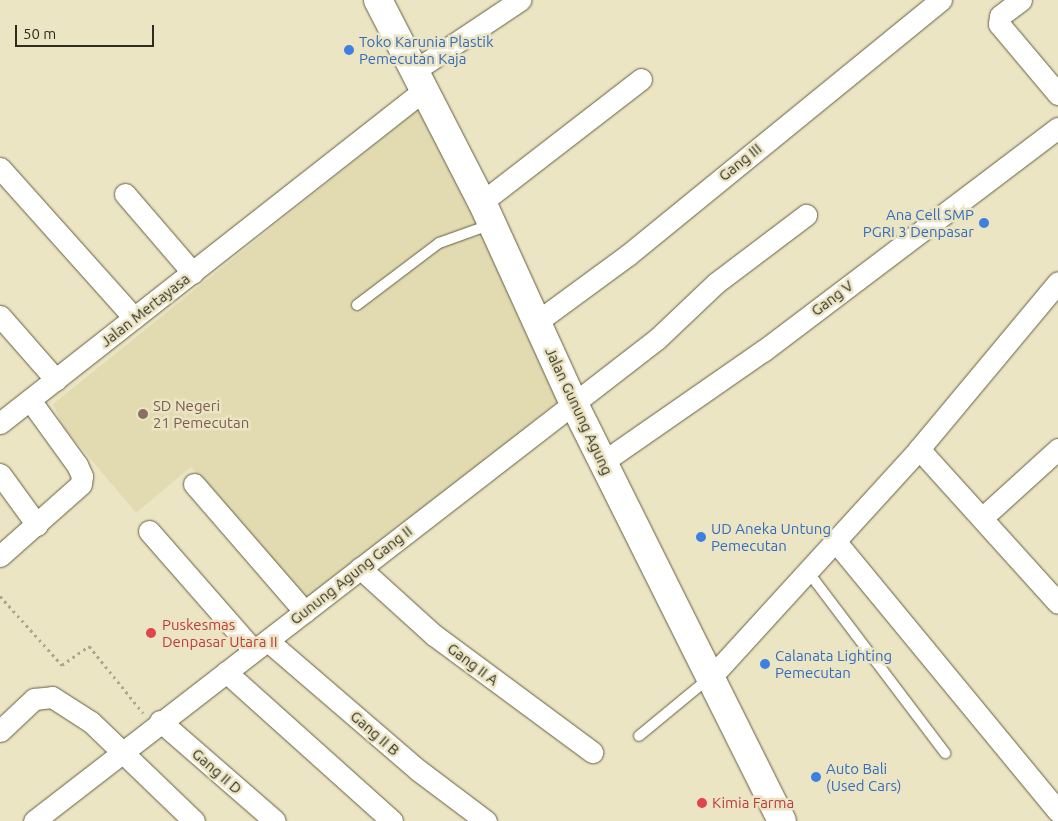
<!DOCTYPE html>
<style>
body{margin:0}
#map{position:relative;width:1058px;height:821px;overflow:hidden;background:#ebe5c4;font-family:Ubuntu,sans-serif}
div>[style]{position:absolute}
[style*='--x']{left:calc(var(--x)*1px);top:calc(var(--y)*1px);width:calc(var(--w)*1px);rotate:calc(var(--a)*1deg)}
.built>*{inset:0;background:#e2dbb2}
.path>*{height:3px;margin-top:-1.5px;transform-origin:0;background:repeating-linear-gradient(90deg,#aba68c 0 2.5px,transparent 0 6.5px)}
.roads{filter:drop-shadow(0 0 1px #635e40) drop-shadow(0 0 1px #635e40)}
.service>*{height:10px;margin:-5px;padding:0 5px;transform-origin:5px;border-radius:5px;background:#fff}
.minor>*{height:21px;margin:-10.5px;padding:0 10.5px;transform-origin:10.5px;border-radius:10.5px;background:#fff}
.secondary>*{height:28px;margin:-14px;padding:0 14px;transform-origin:14px;border-radius:14px;background:#fff}
.dots>*{width:14px;height:14px;translate:-50% -50%;box-sizing:border-box;border:2px solid #ebe5c4;border-radius:50%}
span{translate:-50% -50%;white-space:nowrap;text-align:center;line-height:1.15;-webkit-text-stroke:5px #ebe5c4;paint-order:stroke}
.shop-label{font-size:15px;color:#366cbe}
.left{translate:0 -50%;text-align:left}
.right{translate:-100% -50%;text-align:right}
.street-label{font-size:15px;color:#2e2c1f}
.education-label{font-size:15px;color:#785e54}
.health-label{font-size:15px;color:#be3a42}
.scale{position:absolute;left:15px;top:25px;width:139px;height:22px;box-sizing:border-box;border:2px solid #2e2c1f;border-top:0;padding-left:6px;font-size:15px;line-height:18px;white-space:nowrap;color:#2e2c1f;-webkit-text-stroke:4px #ebe5c4;paint-order:stroke}
</style>
<div id="map">
<div class="built">
<i style="clip-path:polygon(421px 107px,563px 397px,309px 607px,191px 467px,136px 513px,62px 425px,53px 404px)"></i>
</div>
<div class="path">
<i style="--x:0;--y:596;--w:93;--a:48.1"></i>
<i style="--x:62;--y:665;--w:33;--a:-35"></i>
<i style="--x:89;--y:646;--w:86;--a:51.1"></i>
</div>
<div class="roads">
<div class="service">
<i style="--x:357;--y:305;--w:103;--a:-37.1"></i>
<i style="--x:439;--y:243;--w:56;--a:-19.7"></i>
<i style="--x:809;--y:573;--w:226;--a:52.9"></i>
<i style="--x:639;--y:736;--w:91;--a:-39.6"></i>
</div>
<div class="minor">
<i style="--x:1021;--y:0;--w:26;--a:143"></i>
<i style="--x:1000;--y:16;--w:8;--a:97"></i>
<i style="--x:999;--y:24;--w:92;--a:49.9"></i>
<i style="--x:414;--y:71;--w:128;--a:-33.8"></i>
<i style="--x:0;--y:168;--w:201;--a:48.2"></i>
<i style="--x:125;--y:194;--w:104;--a:49.3"></i>
<i style="--x:482;--y:202;--w:201;--a:-37.7"></i>
<i style="--x:0;--y:316;--w:85;--a:48.8"></i>
<i style="--x:538;--y:321;--w:112;--a:-36.3"></i>
<i style="--x:628;--y:255;--w:404;--a:-39.2"></i>
<i style="--x:0;--y:423;--w:538;--a:-38.13"></i>
<i style="--x:919;--y:449;--w:207;--a:47.9"></i>
<i style="--x:603;--y:462;--w:195;--a:-34.8"></i>
<i style="--x:763;--y:351;--w:370;--a:-37.1"></i>
<i style="--x:0;--y:474;--w:63;--a:54"></i>
<i style="--x:194;--y:484;--w:169;--a:49.1"></i>
<i style="--x:982;--y:518;--w:103;--a:-42.2"></i>
<i style="--x:149;--y:531;--w:159;--a:48.8"></i>
<i style="--x:836;--y:542;--w:349;--a:50.5"></i>
<i style="--x:0;--y:556;--w:108;--a:-41.6"></i>
<i style="--x:81;--y:484;--w:8;--a:-83"></i>
<i style="--x:82;--y:476;--w:12;--a:-114"></i>
<i style="--x:77;--y:465;--w:80;--a:-125.9"></i>
<i style="--x:360;--y:568;--w:100;--a:42.2"></i>
<i style="--x:434;--y:635;--w:197;--a:36.5"></i>
<i style="--x:268;--y:641;--w:198;--a:40.7"></i>
<i style="--x:418;--y:770;--w:85;--a:36.9"></i>
<i style="--x:226;--y:672;--w:223;--a:41.9"></i>
<i style="--x:712;--y:676;--w:307;--a:-47.6"></i>
<i style="--x:919;--y:449;--w:217;--a:-50.2"></i>
<i style="--x:160;--y:721;--w:152;--a:41"></i>
<i style="--x:0;--y:731;--w:47;--a:-43.3"></i>
<i style="--x:34;--y:699;--w:18;--a:-6"></i>
<i style="--x:52;--y:697;--w:46;--a:32.7"></i>
<i style="--x:91;--y:722;--w:143;--a:43.9"></i>
<i style="--x:34;--y:821;--w:788;--a:-37.73"></i>
<i style="--x:657;--y:339;--w:81;--a:-43.5"></i>
<i style="--x:716;--y:283;--w:113;--a:-37.1"></i>
</div>
<div class="secondary">
<i style="--x:378;--y:0;--w:227;--a:62.8"></i>
<i style="--x:482;--y:202;--w:220;--a:65.5"></i>
<i style="--x:573;--y:402;--w:468;--a:63.5"></i>
</div>
</div>
<div class="dots">
<i style="left:349px;top:50px;background:#3f7fe0"></i>
<i style="left:984px;top:223px;background:#3f7fe0"></i>
<i style="left:143px;top:414px;background:#8d6e63"></i>
<i style="left:701px;top:537px;background:#3f7fe0"></i>
<i style="left:151px;top:633px;background:#e0444e"></i>
<i style="left:765px;top:664px;background:#3f7fe0"></i>
<i style="left:816px;top:777px;background:#3f7fe0"></i>
<i style="left:702px;top:803px;background:#e0444e"></i>
</div>
<div class="shop-label">
<span class="left" style="left:359px;top:50px">Toko Karunia Plastik<br>Pemecutan Kaja</span>
<span class="right" style="left:974px;top:223px">Ana Cell SMP<br>PGRI 3 Denpasar</span>
<span class="left" style="left:711px;top:537px">UD Aneka Untung<br>Pemecutan</span>
<span class="left" style="left:775px;top:664px">Calanata Lighting<br>Pemecutan</span>
<span class="left" style="left:826px;top:777px">Auto Bali<br>(Used Cars)</span>
</div>
<div class="street-label">
<span style="left:740px;top:162px;rotate:-39deg">Gang III</span>
<span style="left:832px;top:298px;rotate:-37deg">Gang V</span>
<span style="left:145px;top:310px;rotate:-38deg">Jalan Mertayasa</span>
<span style="left:579px;top:411px;rotate:65deg">Jalan Gunung Agung</span>
<span style="left:351px;top:575px;rotate:-38deg">Gunung Agung Gang II</span>
<span style="left:473px;top:664px;rotate:37deg">Gang II A</span>
<span style="left:375px;top:733px;rotate:41deg">Gang II B</span>
<span style="left:217px;top:771px;rotate:41deg">Gang II D</span>
</div>
<div class="education-label">
<span class="left" style="left:153px;top:414px">SD Negeri<br>21 Pemecutan</span>
</div>
<div class="health-label">
<span class="left" style="left:162px;top:633px">Puskesmas<br>Denpasar Utara II</span>
<span class="left" style="left:712px;top:803px">Kimia Farma</span>
</div>
<div class="scale">50 m</div>
</div>
